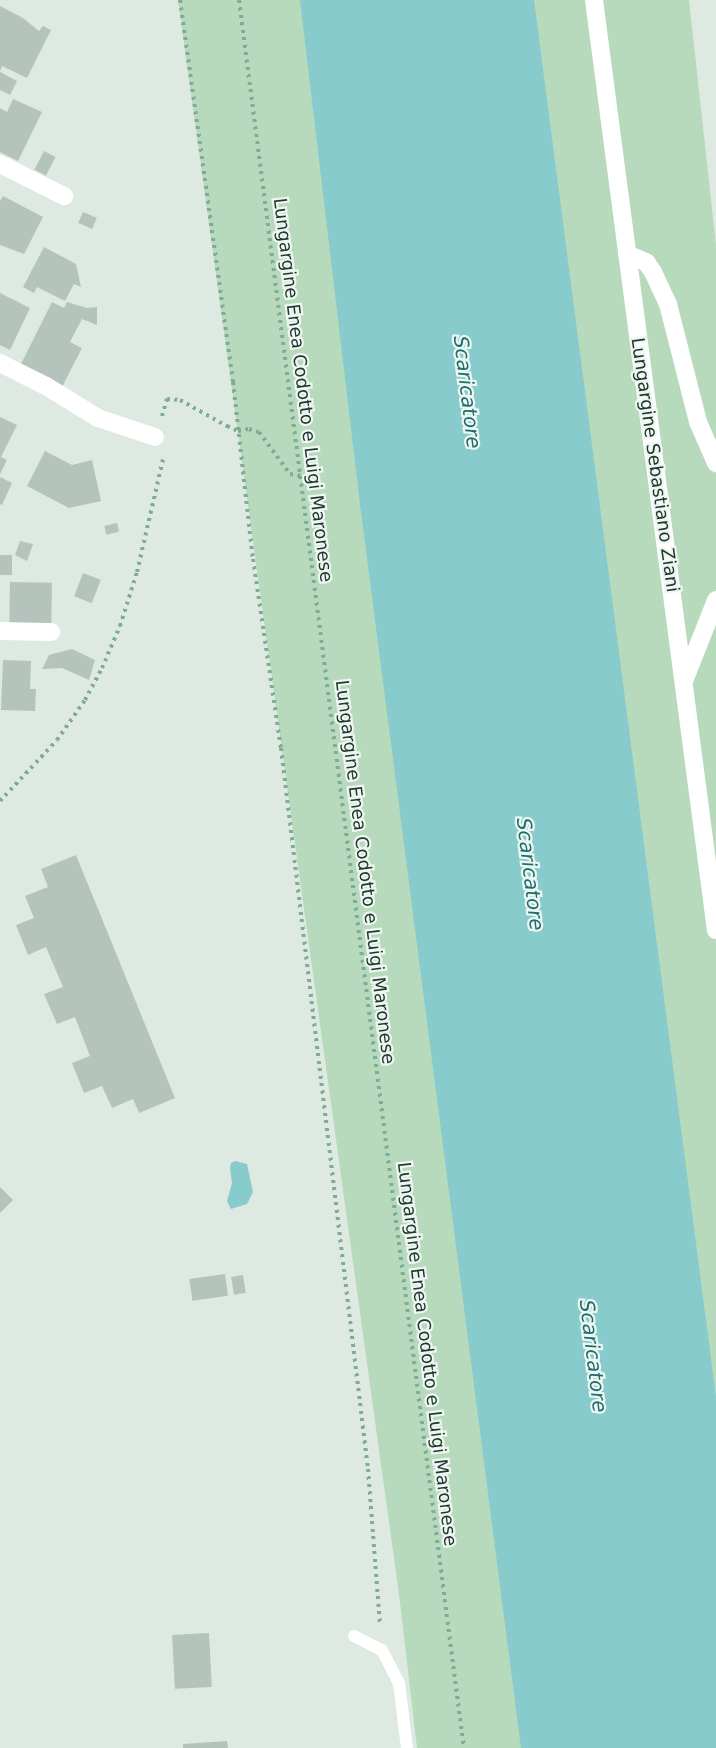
<!DOCTYPE html>
<style>
body{margin:0}
#map{position:relative;width:716px;height:1748px;overflow:hidden;background:#dee9e2;font-family:"DejaVu Sans",sans-serif}
div>[style]{position:absolute}
[style*='--x']{left:calc(var(--x)*1px);top:calc(var(--y)*1px);width:calc(var(--w)*1px);rotate:calc(var(--a)*1deg)}
.green>*{inset:0;background:#b7d9bc}
.water>*{inset:0;background:#88cbcc}
.building>*{inset:0;background:#b4c3bb;transform-origin:0 0}
.path>*{height:4px;margin-top:-2px;transform-origin:0;background:repeating-linear-gradient(90deg,#80ab97 0 3px,transparent 0 7.5px)}
.service>*{height:12px;margin:-6px;padding:0 6px;transform-origin:6px;border-radius:6px;background:#fff}
.minor>*{height:18px;margin:-9px;padding:0 9px;transform-origin:9px;border-radius:9px;background:#fff}
.tertiary>*{height:18px;margin:-9px;padding:0 9px;transform-origin:9px;border-radius:9px;background:#fff}
span{translate:-50% -50%;white-space:nowrap;text-align:center;line-height:1.15;-webkit-text-stroke:4.5px #eef6f1;paint-order:stroke}
.street-label{font-size:18px;color:#20372e}
.water-label{font-size:20px;color:#1e6e6f;font-style:italic}
</style>
<div id="map">
<div class="green">
<i style="clip-path:polygon(178px 0,689px 0,716px 245px,716px 1748px,417px 1748px,399px 1594px)"></i>
</div>
<div class="water">
<i style="clip-path:polygon(300px 0,534px 0,716px 1397px,716px 1748px,521px 1748px,360px 504px)"></i>
<i style="clip-path:polygon(235px 1161px,247px 1164px,253px 1192px,247px 1204px,231px 1209px,227px 1201px,232px 1183px,230px 1169px,231px 1163px)"></i>
</div>
<div class="building">
<i style="clip-path:polygon(0 6px,23px 18px,39px 31px,43px 26px,51px 30px,27px 78px,2px 66px,0 71px)"></i>
<i style="clip-path:polygon(0 72px,17px 81px,10px 95px,0 90px)"></i>
<i style="clip-path:polygon(13px 99px,42px 112px,18px 161px,0 152px,0 108px,7px 112px)"></i>
<i style="left:44px;top:151px;width:13px;height:21px;rotate:27deg"></i>
<i style="clip-path:polygon(3px 196px,43px 217px,24px 254px,0 245px,0 201px)"></i>
<i style="left:83px;top:212px;width:15px;height:12px;rotate:23deg"></i>
<i style="clip-path:polygon(44px 247px,76px 264px,81px 287px,74px 284px,65px 301px,37px 287px,34px 293px,23px 287px)"></i>
<i style="clip-path:polygon(0 293px,30px 308px,10px 350px,0 345px)"></i>
<i style="clip-path:polygon(52px 302px,64px 308px,67px 302px,87px 308px,97px 307px,97px 325px,82px 319px,70px 342px,82px 348px,62px 387px,20px 366px)"></i>
<i style="clip-path:polygon(0 417px,17px 425px,1px 457px,7px 460px,0 474px)"></i>
<i style="clip-path:polygon(45px 451px,72px 465px,92px 460px,101px 501px,69px 508px,27px 486px)"></i>
<i style="clip-path:polygon(0 477px,12px 483px,2px 505px,0 504px)"></i>
<i style="left:117px;top:523px;width:9px;height:13px;rotate:77deg"></i>
<i style="clip-path:polygon(20px 541px,33px 544px,27px 561px,15px 555px)"></i>
<i style="left:0;top:555px;width:12px;height:20px"></i>
<i style="left:83px;top:573px;width:19px;height:25px;rotate:21deg"></i>
<i style="left:10px;top:582px;width:42px;height:42px;rotate:1deg"></i>
<i style="clip-path:polygon(72px 649px,95px 660px,89px 680px,62px 668px,42px 669px,49px 655px)"></i>
<i style="clip-path:polygon(3px 660px,31px 661px,30px 689px,36px 689px,35px 711px,1px 710px)"></i>
<i style="clip-path:polygon(76px 855px,175px 1098px,139px 1113px,133px 1099px,112px 1108px,102px 1086px,84px 1093px,72px 1063px,90px 1056px,75px 1017px,57px 1024px,44px 994px,63px 987px,46px 947px,28px 955px,16px 925px,34px 918px,25px 896px,48px 887px,41px 869px)"></i>
<i style="clip-path:polygon(0 1187px,13px 1200px,0 1213px)"></i>
<i style="left:225px;top:1274px;width:22px;height:36px;rotate:82deg"></i>
<i style="left:243px;top:1275px;width:18px;height:12px;rotate:81deg"></i>
<i style="left:209px;top:1633px;width:54px;height:37px;rotate:87deg"></i>
<i style="clip-path:polygon(227px 1741px,228px 1748px,183px 1748px,183px 1744px)"></i>
</div>
<div class="path">
<i style="--x:180;--y:0;--w:386;--a:82.1"></i>
<i style="--x:233;--y:382;--w:178;--a:83.6"></i>
<i style="--x:253;--y:559;--w:191;--a:81.6"></i>
<i style="--x:281;--y:748;--w:726;--a:83.12"></i>
<i style="--x:368;--y:1469;--w:156;--a:85.6"></i>
<i style="--x:239;--y:0;--w:1762;--a:82.67"></i>
<i style="--x:162;--y:416;--w:18;--a:-74"></i>
<i style="--x:167;--y:399;--w:13;--a:4"></i>
<i style="--x:180;--y:400;--w:54;--a:29"></i>
<i style="--x:227;--y:426;--w:12;--a:24"></i>
<i style="--x:238;--y:431;--w:11;--a:-10"></i>
<i style="--x:249;--y:429;--w:10;--a:17"></i>
<i style="--x:259;--y:432;--w:52;--a:53.6"></i>
<i style="--x:290;--y:474;--w:12;--a:9"></i>
<i style="--x:0;--y:801;--w:83;--a:-46.9"></i>
<i style="--x:57;--y:740;--w:49;--a:-55"></i>
<i style="--x:85;--y:700;--w:36;--a:-62"></i>
<i style="--x:102;--y:668;--w:46;--a:-66.8"></i>
<i style="--x:120;--y:626;--w:57;--a:-72.5"></i>
<i style="--x:137;--y:572;--w:116;--a:-77"></i>
</div>
<div class="service">
<i style="--x:354;--y:1636;--w:31;--a:27"></i>
<i style="--x:382;--y:1650;--w:37;--a:63"></i>
<i style="--x:399;--y:1683;--w:65;--a:83"></i>
</div>
<div class="minor">
<i style="--x:0;--y:164;--w:72;--a:26.6"></i>
<i style="--x:627;--y:254;--w:21;--a:23"></i>
<i style="--x:646;--y:262;--w:12;--a:55"></i>
<i style="--x:653;--y:272;--w:35;--a:65"></i>
<i style="--x:668;--y:304;--w:122;--a:75.7"></i>
<i style="--x:698;--y:422;--w:45;--a:66.3"></i>
<i style="--x:0;--y:363;--w:51;--a:26.6"></i>
<i style="--x:46;--y:386;--w:61;--a:31.6"></i>
<i style="--x:98;--y:418;--w:60;--a:18.4"></i>
<i style="--x:0;--y:631;--w:51;--a:1.1"></i>
<i style="--x:684;--y:681;--w:87;--a:-68.4"></i>
</div>
<div class="tertiary">
<i style="--x:594;--y:0;--w:938;--a:82.53"></i>
</div>
<div class="street-label">
<span style="left:303px;top:390px;rotate:83deg">Lungargine Enea Codotto e Luigi Maronese</span>
<span style="left:655px;top:465px;rotate:82deg">Lungargine Sebastiano Ziani</span>
<span style="left:365px;top:872px;rotate:83deg">Lungargine Enea Codotto e Luigi Maronese</span>
<span style="left:427px;top:1354px;rotate:83deg">Lungargine Enea Codotto e Luigi Maronese</span>
</div>
<div class="water-label">
<span style="left:467px;top:392px;rotate:83deg">Scaricatore</span>
<span style="left:530px;top:874px;rotate:83deg">Scaricatore</span>
<span style="left:593px;top:1356px;rotate:83deg">Scaricatore</span>
</div>
</div>
